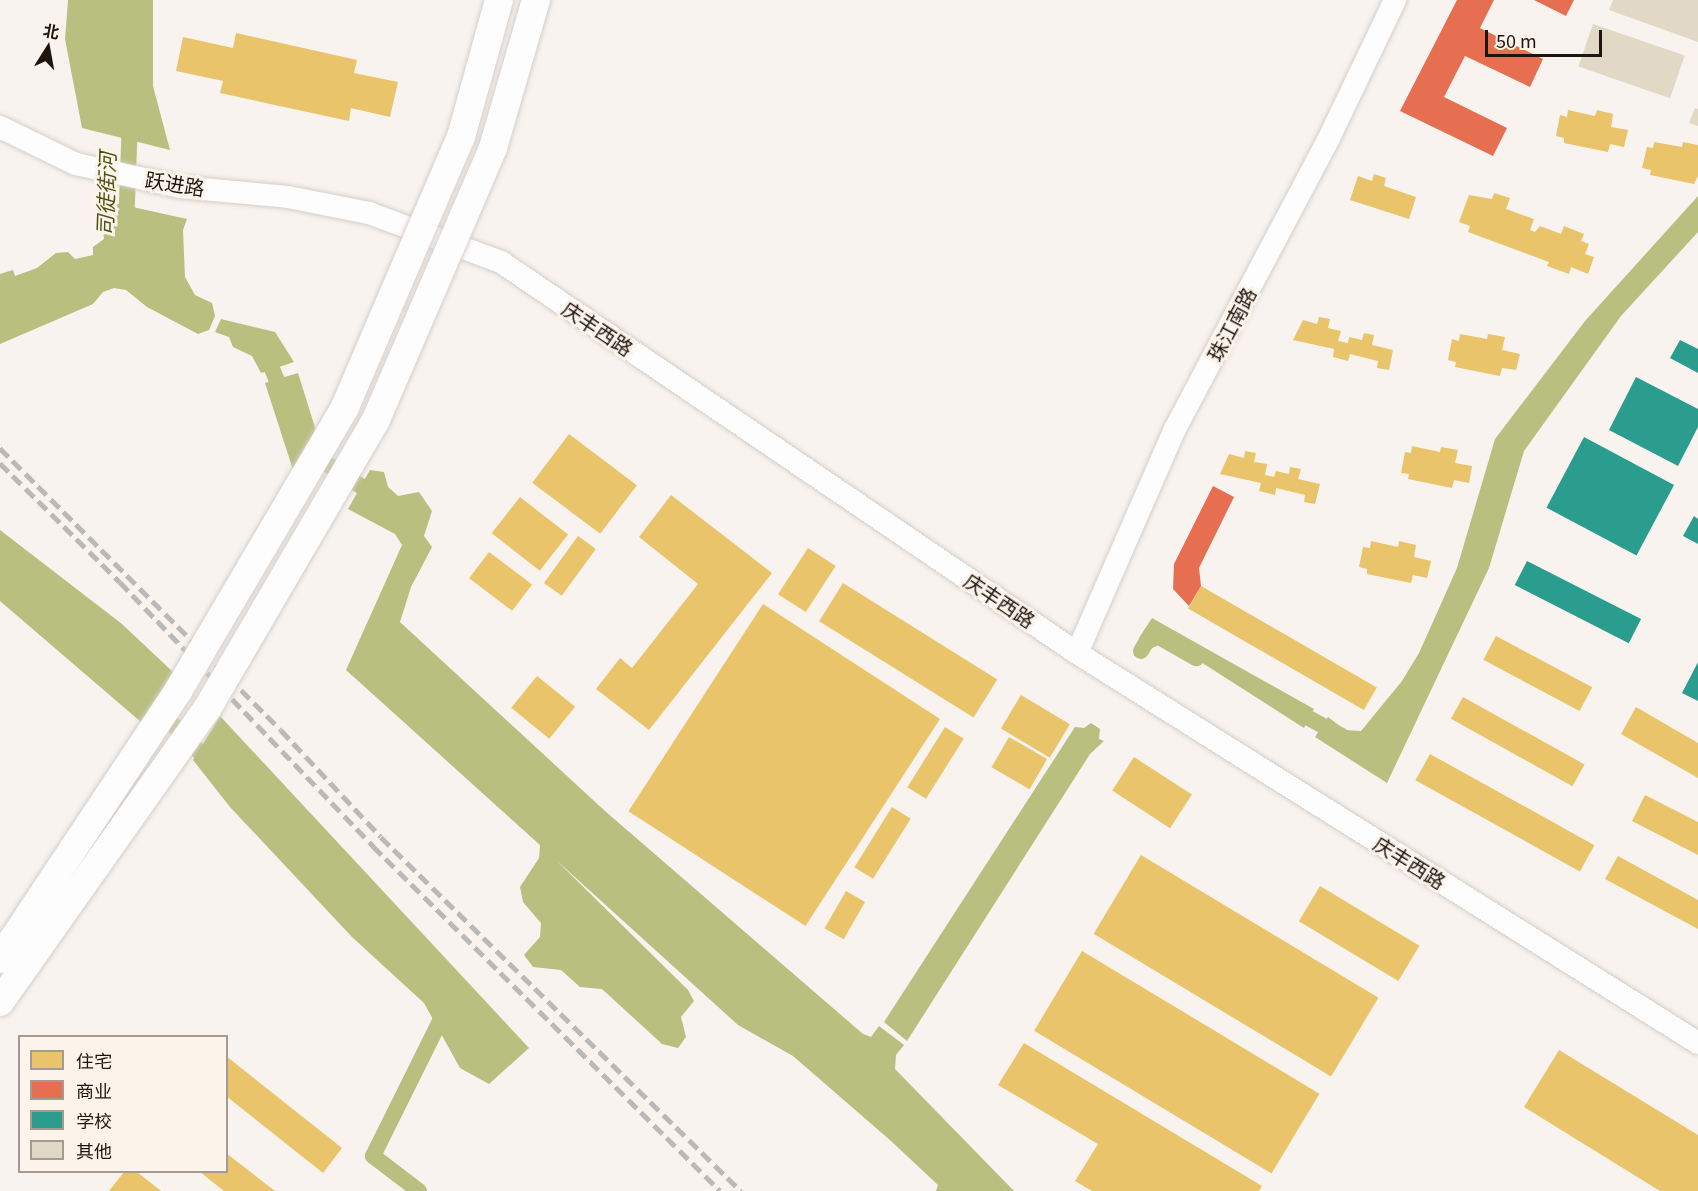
<!DOCTYPE html>
<meta charset="utf-8">
<style>
body{margin:0}
#map{position:relative;width:1698px;height:1191px;overflow:hidden;background:#f8f3ef;font-family:Georgia,"Noto Sans SC",serif}
div>[style]{position:absolute}
[style*='--x']{left:calc(var(--x)*1px);top:calc(var(--y)*1px);width:calc(var(--w)*1px);rotate:calc(var(--a)*1deg)}
.water>*{inset:0;background:#b8bf7f}
.homes>*{inset:0;background:#e9c46a;transform-origin:0 0}
.shops>*{inset:0;background:#e76f51}
.schools>*{inset:0;background:#2a9d8f;transform-origin:0 0}
.canal>*{height:16px;margin:-8px;padding:0 8px;transform-origin:8px;border-radius:8px;background:#b8bf7f}
.building>*{inset:0;background:#e1d8c5;transform-origin:0 0}
.roads{filter:drop-shadow(0 0 2px #d5cec9) drop-shadow(0 0 2px #d5cec9)}
.minor>*{height:22px;margin:-11px;padding:0 11px;transform-origin:11px;border-radius:11px;background:#fefdfd}
.rail>*{height:4.5px;margin-top:-2.25px;transform-origin:0;background:repeating-linear-gradient(90deg,#bbb9b8 0 12px,transparent 0 18px)}
.bridges{filter:drop-shadow(0 0 2px #d5cec9) drop-shadow(0 0 2px #d5cec9)}
.major-bridge>*{height:28px;margin:-14px;padding:0 14px;transform-origin:14px;border-radius:14px;background:#fefdfd}
span{translate:-50% -50%;white-space:nowrap;text-align:center;line-height:1.15;-webkit-text-stroke:6px #fcf3eb;paint-order:stroke}
.street-label{font-size:20px;color:#1d150e}
.water-label{font-size:21px;color:#4b520f;font-style:italic}
.legend{position:absolute;left:18px;top:1035px;width:210px;height:138px;box-sizing:border-box;background:#fcf3eb;border:2px solid #a39a93;margin:0;padding:8px 10px;list-style:none;font-size:18px;color:#1d150e}
.legend li{display:flex;align-items:center;gap:12px;height:30px}
.legend b{width:30px;border:2px solid #a39a93}
.north{position:absolute;left:18px;top:18px;width:60px;height:60px;-webkit-text-stroke:4px #fcf3eb;paint-order:stroke;rotate:11deg;font-size:16px;font-weight:700;line-height:24px;text-align:center;color:#1d150e}
.north::after{content:'';display:block;margin:auto;width:21px;height:27px;background:#1d150e;clip-path:polygon(50% 0,100% 100%,50% 72%,0 100%)}
.scale{position:absolute;left:1485px;top:30px;width:117px;height:27px;box-sizing:border-box;border:3px solid #1d150e;border-top:0;padding-left:8px;font-size:18px;line-height:21px;white-space:nowrap;color:#1d150e;-webkit-text-stroke:4px #fcf3eb;paint-order:stroke}
</style>
<div id="map">
<div class="water">
<i style="clip-path:polygon(68px 0,153px 0,153px 86px,170px 150px,82px 128px,65px 39px)"></i>
<i style="clip-path:polygon(1698px 196px,1698px 232px,1621px 316px,1524px 451px,1489px 568px,1387px 783px,1315px 737px,1328px 717px,1345px 730px,1361px 731px,1402px 681px,1419px 653px,1457px 568px,1495px 439px,1585px 321px)"></i>
<i style="clip-path:polygon(101px 200px,187px 219px,183px 230px,185px 277px,195px 295px,212px 303px,215px 316px,209px 330px,198px 334px,147px 307px,126px 290px,114px 288px,103px 292px,93px 304px,0 344px,0 274px,13px 270px,15px 276px,37px 268px,56px 253px,68px 252px,75px 259px,93px 255px,93px 247px,104px 239px,101px 215px,105px 209px)"></i>
<i style="clip-path:polygon(221px 319px,275px 332px,294px 362px,261px 373px,252px 356px,233px 347px,229px 337px,215px 332px)"></i>
<i style="clip-path:polygon(298px 373px,318px 437px,295px 476px,265px 383px)"></i>
<i style="clip-path:polygon(370px 470px,384px 472px,388px 487px,398px 496px,419px 492px,432px 511px,424px 536px,432px 547px,411px 587px,400px 622px,605px 811px,863px 1034px,871px 1037px,879px 1026px,904px 1045px,896px 1055px,895px 1069px,1014px 1191px,936px 1191px,938px 1185px,891px 1141px,793px 1056px,738px 1025px,556px 860px,688px 990px,694px 1001px,681px 1017px,686px 1037px,678px 1048px,662px 1044px,602px 989px,580px 987px,561px 970px,533px 967px,524px 955px,540px 937px,541px 923px,523px 902px,520px 887px,539px 858px,540px 845px,346px 670px,402px 545px,395px 534px,348px 509px)"></i>
<i style="clip-path:polygon(0 530px,122px 624px,173px 672px,141px 722px,0 601px)"></i>
<i style="clip-path:polygon(1152px 618px,1314px 709px,1304px 728px,1168px 641px,1152px 648px,1139px 638px)"></i>
<i style="clip-path:polygon(220px 716px,529px 1048px,489px 1084px,460px 1068px,424px 1003px,352px 937px,230px 807px,193px 760px)"></i>
<i style="clip-path:polygon(1091px 723px,1100px 729px,1099px 739px,1104px 741px,1090px 754px,907px 1041px,884px 1022px,1075px 727px,1084px 728px)"></i>
</div>
<div class="homes">
<i style="clip-path:polygon(236px 33px,357px 60px,354px 73px,398px 82px,390px 117px,351px 108px,349px 121px,220px 93px,223px 81px,176px 71px,183px 37px,233px 48px)"></i>
<i style="clip-path:polygon(1568px 110px,1595px 116px,1597px 110px,1613px 114px,1611px 127px,1628px 130px,1624px 147px,1610px 144px,1608px 152px,1564px 143px,1564px 138px,1556px 136px,1560px 115px,1567px 117px)"></i>
<i style="clip-path:polygon(1654px 142px,1682px 147px,1683px 142px,1698px 145px,1698px 176px,1694px 184px,1650px 175px,1651px 170px,1642px 168px,1647px 147px,1653px 148px)"></i>
<i style="clip-path:polygon(1374px 174px,1386px 178px,1384px 186px,1416px 197px,1409px 219px,1350px 200px,1358px 176px,1372px 181px)"></i>
<i style="clip-path:polygon(1494px 193px,1510px 198px,1506px 209px,1534px 219px,1530px 230px,1535px 232px,1540px 226px,1561px 234px,1564px 226px,1584px 234px,1581px 241px,1589px 244px,1585px 254px,1594px 257px,1588px 274px,1571px 267px,1569px 274px,1547px 266px,1549px 262px,1468px 232px,1470px 226px,1459px 222px,1469px 195px,1492px 199px)"></i>
<i style="clip-path:polygon(1319px 317px,1330px 319px,1328px 328px,1341px 331px,1338px 341px,1348px 343px,1349px 337px,1362px 340px,1364px 333px,1374px 335px,1372px 345px,1393px 350px,1389px 370px,1377px 368px,1378px 361px,1350px 354px,1348px 361px,1333px 357px,1334px 349px,1293px 340px,1303px 320px,1317px 324px)"></i>
<i style="clip-path:polygon(1460px 334px,1487px 339px,1488px 334px,1505px 337px,1502px 350px,1520px 354px,1516px 370px,1502px 368px,1500px 376px,1455px 367px,1456px 362px,1448px 360px,1452px 339px,1459px 341px)"></i>
<i style="left:569px;top:434px;width:85px;height:61px;rotate:37deg"></i>
<i style="clip-path:polygon(1412px 446px,1440px 452px,1441px 447px,1458px 450px,1455px 463px,1472px 466px,1469px 483px,1454px 480px,1452px 488px,1408px 479px,1409px 474px,1401px 473px,1405px 452px,1411px 453px)"></i>
<i style="clip-path:polygon(1245px 451px,1256px 453px,1254px 462px,1267px 464px,1265px 475px,1274px 477px,1276px 471px,1289px 474px,1290px 467px,1301px 469px,1298px 479px,1320px 484px,1315px 504px,1304px 502px,1305px 495px,1276px 488px,1275px 495px,1259px 491px,1261px 483px,1220px 474px,1229px 454px,1244px 458px)"></i>
<i style="clip-path:polygon(671px 495px,772px 573px,649px 730px,596px 689px,620px 658px,632px 668px,698px 584px,639px 537px)"></i>
<i style="left:520px;top:497px;width:61px;height:46px;rotate:38deg"></i>
<i style="left:578px;top:536px;width:22px;height:58px;rotate:36deg"></i>
<i style="clip-path:polygon(1371px 541px,1398px 547px,1399px 541px,1416px 545px,1414px 557px,1431px 561px,1427px 578px,1413px 575px,1411px 583px,1367px 574px,1367px 569px,1359px 567px,1363px 547px,1370px 548px)"></i>
<i style="left:808px;top:548px;width:33px;height:55px;rotate:33deg"></i>
<i style="left:489px;top:552px;width:54px;height:33px;rotate:37deg"></i>
<i style="left:843px;top:583px;width:182px;height:45px;rotate:32deg"></i>
<i style="left:1201px;top:586px;width:203px;height:26px;rotate:30deg"></i>
<i style="left:763px;top:604px;width:211px;height:247px;rotate:33deg"></i>
<i style="left:1496px;top:636px;width:109px;height:27px;rotate:28deg"></i>
<i style="left:537px;top:676px;width:49px;height:41px;rotate:39deg"></i>
<i style="left:1021px;top:695px;width:57px;height:39px;rotate:31deg"></i>
<i style="left:1463px;top:697px;width:139px;height:25px;rotate:29deg"></i>
<i style="clip-path:polygon(1636px 707px,1698px 743px,1698px 778px,1621px 734px)"></i>
<i style="left:945px;top:727px;width:22px;height:71px;rotate:32deg"></i>
<i style="left:1009px;top:737px;width:44px;height:35px;rotate:30deg"></i>
<i style="left:1430px;top:754px;width:188px;height:30px;rotate:29deg"></i>
<i style="left:1134px;top:757px;width:69px;height:40px;rotate:33deg"></i>
<i style="clip-path:polygon(1645px 795px,1698px 822px,1698px 855px,1632px 821px)"></i>
<i style="left:892px;top:807px;width:22px;height:71px;rotate:32deg"></i>
<i style="left:1141px;top:855px;width:277px;height:92px;rotate:31deg"></i>
<i style="clip-path:polygon(1618px 856px,1698px 900px,1698px 929px,1605px 879px)"></i>
<i style="left:1320px;top:886px;width:116px;height:41px;rotate:31deg"></i>
<i style="left:846px;top:891px;width:22px;height:43px;rotate:30deg"></i>
<i style="left:1082px;top:951px;width:277px;height:93px;rotate:31deg"></i>
<i style="clip-path:polygon(1024px 1043px,1262px 1186px,1259px 1191px,1092px 1191px,1075px 1181px,1098px 1144px,998px 1085px)"></i>
<i style="clip-path:polygon(1559px 1050px,1698px 1135px,1698px 1191px,1660px 1191px,1524px 1107px)"></i>
<i style="clip-path:polygon(226px 1056px,342px 1148px,323px 1173px,226px 1096px)"></i>
<i style="clip-path:polygon(226px 1153px,275px 1191px,224px 1191px,200px 1172px,226px 1172px)"></i>
<i style="clip-path:polygon(124px 1172px,137px 1172px,161px 1191px,109px 1191px)"></i>
</div>
<div class="shops">
<i style="clip-path:polygon(1457px 0,1494px 0,1480px 28px,1543px 59px,1530px 87px,1465px 56px,1444px 97px,1507px 128px,1493px 156px,1400px 111px)"></i>
<i style="clip-path:polygon(1534px 0,1574px 0,1566px 16px)"></i>
<i style="clip-path:polygon(1213px 486px,1234px 497px,1199px 568px,1201px 586px,1189px 606px,1173px 589px,1174px 564px)"></i>
</div>
<div class="schools">
<i style="clip-path:polygon(1680px 340px,1698px 349px,1698px 373px,1670px 358px)"></i>
<i style="clip-path:polygon(1636px 377px,1698px 409px,1698px 427px,1678px 466px,1609px 430px)"></i>
<i style="left:1584px;top:437px;width:102px;height:80px;rotate:28deg"></i>
<i style="clip-path:polygon(1694px 516px,1698px 519px,1698px 544px,1683px 536px)"></i>
<i style="left:1527px;top:561px;width:128px;height:27px;rotate:27deg"></i>
<i style="clip-path:polygon(1698px 662px,1698px 701px,1682px 693px)"></i>
</div>
<div class="canal">
<i style="--x:126;--y:229;--w:109;--a:-87.9"></i>
<i style="--x:263;--y:348;--w:56;--a:66.7"></i>
<i style="--x:310;--y:453;--w:82;--a:33.1"></i>
<i style="--x:1141;--y:651;--w:21;--a:-59"></i>
<i style="--x:1152;--y:633;--w:51;--a:29.6"></i>
<i style="--x:1290;--y:708;--w:59;--a:28.3"></i>
<i style="--x:158;--y:709;--w:79;--a:46"></i>
<i style="--x:419;--y:1191;--w:58;--a:-142.7"></i>
<i style="--x:373;--y:1156;--w:164;--a:-63.6"></i>
</div>
<div class="building">
<i style="clip-path:polygon(1613px 0,1698px 0,1698px 42px,1609px 10px)"></i>
<i style="left:1593px;top:24px;width:97px;height:45px;rotate:19deg"></i>
<i style="clip-path:polygon(1695px 108px,1698px 109px,1698px 126px,1689px 123px)"></i>
</div>
<div class="roads">
<div class="minor">
<i style="--x:0;--y:127;--w:85;--a:26"></i>
<i style="--x:76;--y:164;--w:107;--a:12.4"></i>
<i style="--x:181;--y:187;--w:107;--a:5.3"></i>
<i style="--x:288;--y:197;--w:83;--a:11.2"></i>
<i style="--x:369;--y:213;--w:141;--a:20.4"></i>
<i style="--x:501;--y:262;--w:696;--a:34.17"></i>
<i style="--x:1077;--y:653;--w:733;--a:32.13"></i>
<i style="--x:1077;--y:653;--w:244;--a:-66.4"></i>
<i style="--x:1175;--y:429;--w:327;--a:-62.1"></i>
<i style="--x:1328;--y:140;--w:155;--a:-64.4"></i>
</div>
</div>
<div class="rail">
<i style="--x:0;--y:448;--w:398;--a:45.1"></i>
<i style="--x:281;--y:730;--w:146;--a:46.9"></i>
<i style="--x:381;--y:837;--w:505;--a:44.52"></i>
<i style="--x:0;--y:463;--w:169;--a:44.8"></i>
<i style="--x:120;--y:582;--w:366;--a:46.2"></i>
<i style="--x:373;--y:846;--w:489;--a:44.8"></i>
</div>
<div class="bridges">
<div class="major-bridge">
<i style="--x:0;--y:959;--w:322;--a:-56.4"></i>
<i style="--x:178;--y:691;--w:329;--a:-59.5"></i>
<i style="--x:345;--y:407;--w:294;--a:-66.8"></i>
<i style="--x:461;--y:137;--w:142;--a:-74.5"></i>
<i style="--x:0;--y:1002;--w:359;--a:-54.8"></i>
<i style="--x:207;--y:709;--w:333;--a:-59.7"></i>
<i style="--x:375;--y:422;--w:298;--a:-66.7"></i>
<i style="--x:493;--y:148;--w:154;--a:-73.8"></i>
</div>
</div>
<div class="street-label">
<span style="left:175px;top:183px;rotate:9deg">跃进路</span>
<span style="left:1231px;top:324px;rotate:-62deg">珠江南路</span>
<span style="left:598px;top:328px;rotate:34deg">庆丰西路</span>
<span style="left:1000px;top:600px;rotate:34deg">庆丰西路</span>
<span style="left:1410px;top:862px;rotate:32deg">庆丰西路</span>
</div>
<div class="water-label">
<span style="left:105px;top:194px;rotate:-88deg">司徒街河</span>
</div>
<ul class="legend">
<li><b style="height:16px;background:#e9c46a"></b>住宅</li>
<li><b style="height:16px;background:#e76f51"></b>商业</li>
<li><b style="height:16px;background:#2a9d8f"></b>学校</li>
<li><b style="height:16px;background:#e1d8c5"></b>其他</li>
</ul>
<div class="north">北</div>
<div class="scale">50 m</div>
</div>
